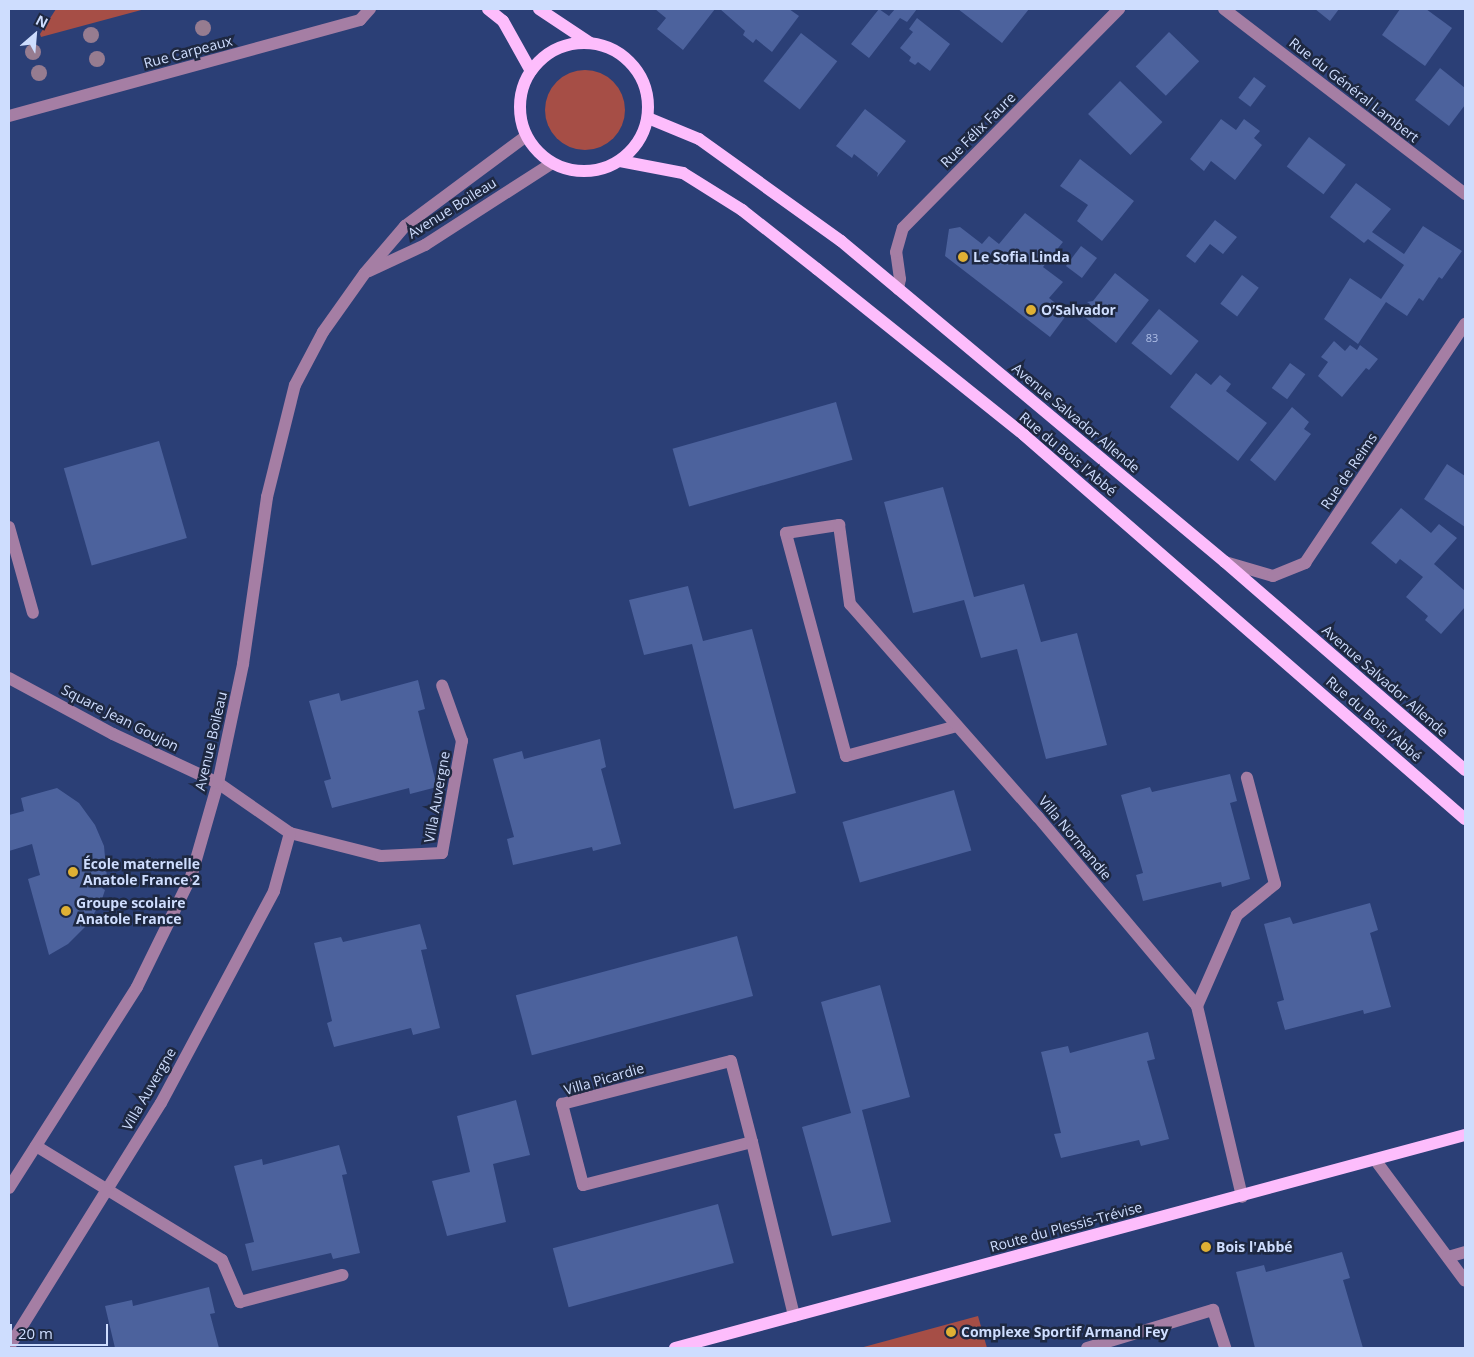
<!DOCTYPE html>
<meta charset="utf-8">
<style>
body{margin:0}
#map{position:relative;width:1474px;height:1357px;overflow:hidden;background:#2b3f76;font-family:"Open Sans",sans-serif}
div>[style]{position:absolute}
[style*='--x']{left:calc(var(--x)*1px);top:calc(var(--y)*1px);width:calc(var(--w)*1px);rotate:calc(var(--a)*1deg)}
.green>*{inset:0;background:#a64e46}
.round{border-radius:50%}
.building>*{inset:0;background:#4c629d;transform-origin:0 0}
.minor>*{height:12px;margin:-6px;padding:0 6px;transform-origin:6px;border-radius:6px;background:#a57ea4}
.major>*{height:12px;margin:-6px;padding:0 6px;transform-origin:6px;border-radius:6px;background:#fdbdfc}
.major>.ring{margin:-6px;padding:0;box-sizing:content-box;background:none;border:12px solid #fdbdfc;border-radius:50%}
.trees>*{width:16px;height:16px;margin:-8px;border-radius:50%;background:#967c90}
.dots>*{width:14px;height:14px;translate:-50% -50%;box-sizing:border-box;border:2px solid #1e2841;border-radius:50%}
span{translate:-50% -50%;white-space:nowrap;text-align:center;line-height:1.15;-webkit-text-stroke:5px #1e2841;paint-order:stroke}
.number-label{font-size:11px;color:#aebee6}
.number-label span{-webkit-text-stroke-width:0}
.street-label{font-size:14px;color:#ceddfe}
.poi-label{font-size:14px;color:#ceddfe;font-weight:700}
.left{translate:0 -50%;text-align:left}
.frame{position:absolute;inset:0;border:10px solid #ceddfe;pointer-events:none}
.north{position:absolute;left:10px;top:10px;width:50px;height:50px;-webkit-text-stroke:4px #1e2841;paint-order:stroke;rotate:27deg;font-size:14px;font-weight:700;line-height:20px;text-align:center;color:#ceddfe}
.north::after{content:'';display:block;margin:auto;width:18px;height:22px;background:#ceddfe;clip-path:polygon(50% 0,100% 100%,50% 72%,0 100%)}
.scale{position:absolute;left:10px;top:1324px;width:98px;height:22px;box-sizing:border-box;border:2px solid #ceddfe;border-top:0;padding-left:6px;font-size:15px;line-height:18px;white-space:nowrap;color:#ceddfe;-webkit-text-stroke:4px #1e2841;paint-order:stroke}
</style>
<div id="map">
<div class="green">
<i style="clip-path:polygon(56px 9px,145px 9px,41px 37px,40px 34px)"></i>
<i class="round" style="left:545px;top:70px;width:80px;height:80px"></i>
<i style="clip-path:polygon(978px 1316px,987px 1348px,860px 1348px)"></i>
</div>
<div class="building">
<i style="clip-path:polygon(655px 9px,715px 9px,683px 50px,657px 29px,666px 18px)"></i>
<i style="clip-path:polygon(720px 9px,789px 9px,799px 16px,772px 52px,756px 39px,753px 43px,743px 35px,745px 31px)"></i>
<i style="clip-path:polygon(879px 9px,889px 16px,895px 9px,917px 9px,907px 22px,900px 18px,869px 58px,851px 44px)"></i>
<i style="clip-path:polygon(958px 9px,1029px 9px,1002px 43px)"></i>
<i style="clip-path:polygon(1315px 9px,1339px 9px,1330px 21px)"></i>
<i style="clip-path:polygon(1400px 9px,1426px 9px,1452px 28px,1425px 66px,1382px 35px)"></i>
<i style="clip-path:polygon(917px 18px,950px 44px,930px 71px,918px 62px,915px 65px,909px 61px,911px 57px,900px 48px,913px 32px,909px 29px)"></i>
<i style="left:1169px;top:32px;width:42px;height:48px;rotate:44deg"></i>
<i style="left:801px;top:33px;width:46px;height:61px;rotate:38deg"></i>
<i style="clip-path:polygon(1440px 68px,1465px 88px,1465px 105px,1449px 126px,1415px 100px)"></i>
<i style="left:1254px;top:77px;width:15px;height:26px;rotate:37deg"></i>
<i style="left:1120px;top:81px;width:59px;height:46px;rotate:44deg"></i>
<i style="clip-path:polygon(865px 109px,906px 141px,877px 177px,878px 173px,854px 154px,852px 158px,836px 146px)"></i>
<i style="clip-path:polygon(1221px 119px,1236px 130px,1244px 119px,1260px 131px,1254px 138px,1262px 145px,1235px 180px,1211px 161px,1204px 171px,1190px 159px)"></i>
<i style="left:1309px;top:137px;width:46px;height:37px;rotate:37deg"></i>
<i style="clip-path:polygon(1080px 159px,1134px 201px,1102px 241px,1077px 221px,1088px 205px,1060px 186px)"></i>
<i style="clip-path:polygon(1356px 183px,1391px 209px,1372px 232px,1404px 254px,1423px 226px,1462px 251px,1442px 279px,1439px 277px,1423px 301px,1419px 298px,1407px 316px,1386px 302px,1358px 344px,1324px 319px,1350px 278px,1381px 299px,1404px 265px,1368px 239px,1364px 243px,1330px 217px)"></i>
<i style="clip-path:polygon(1025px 213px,1063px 242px,1043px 267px,1063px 282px,1049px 298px,1068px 313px,1050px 337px,945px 256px,949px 229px,960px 227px,982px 244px,989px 236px,999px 244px)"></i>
<i style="clip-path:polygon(1215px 220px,1237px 237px,1223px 254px,1210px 244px,1195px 263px,1186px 256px)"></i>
<i style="left:1081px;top:246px;width:20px;height:25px;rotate:37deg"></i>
<i style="clip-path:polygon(1115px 273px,1149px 300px,1116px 343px,1082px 315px,1090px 304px,1087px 302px,1093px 301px)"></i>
<i style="left:1242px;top:275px;width:21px;height:36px;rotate:37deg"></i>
<i style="left:1159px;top:309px;width:51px;height:44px;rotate:39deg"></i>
<i style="clip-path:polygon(1334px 341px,1345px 351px,1350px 345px,1357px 350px,1360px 345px,1378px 359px,1369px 370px,1366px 368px,1342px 397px,1318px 376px,1328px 362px,1321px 357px)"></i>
<i style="left:1290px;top:363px;width:19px;height:31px;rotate:36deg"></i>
<i style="clip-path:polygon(1196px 373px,1211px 385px,1220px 375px,1231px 384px,1226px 391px,1267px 423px,1238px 461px,1170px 407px)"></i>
<i style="left:836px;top:402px;width:60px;height:170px;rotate:74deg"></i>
<i style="clip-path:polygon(1292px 407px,1309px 422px,1304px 429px,1311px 434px,1275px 481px,1250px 460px)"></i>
<i style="left:159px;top:441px;width:101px;height:99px;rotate:74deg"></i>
<i style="clip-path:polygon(1447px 464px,1465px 476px,1465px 527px,1424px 499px)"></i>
<i style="clip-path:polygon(943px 487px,974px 597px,1024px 584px,1041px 642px,1077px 633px,1107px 745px,1046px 759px,1017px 649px,981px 658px,964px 600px,913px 613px,884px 502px)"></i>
<i style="clip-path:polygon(1401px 508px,1431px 533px,1439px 524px,1457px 538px,1434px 564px,1465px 591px,1465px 607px,1441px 634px,1425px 620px,1428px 616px,1406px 597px,1423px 577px,1400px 559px,1396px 564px,1371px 543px)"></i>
<i style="clip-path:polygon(688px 586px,703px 641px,752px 629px,796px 793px,734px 809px,692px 644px,644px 655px,629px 600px)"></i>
<i style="clip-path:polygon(418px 680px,425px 709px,418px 711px,437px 787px,410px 794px,409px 788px,332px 808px,324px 781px,331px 779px,309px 701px,339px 693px,341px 701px)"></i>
<i style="clip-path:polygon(600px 739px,606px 767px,601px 769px,621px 844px,593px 851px,592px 847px,513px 865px,507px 839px,514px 837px,493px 759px,522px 751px,524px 759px)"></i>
<i style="clip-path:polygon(1230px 774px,1237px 801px,1230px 803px,1250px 879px,1222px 887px,1221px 882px,1143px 901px,1136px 875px,1143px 873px,1121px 795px,1150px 787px,1152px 792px)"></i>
<i style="clip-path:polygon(57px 788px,79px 803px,95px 825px,104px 846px,107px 878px,102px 888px,105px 890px,102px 899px,89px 923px,68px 944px,49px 955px,28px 879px,40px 875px,32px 844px,9px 851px,9px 815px,24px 811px,21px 798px)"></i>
<i style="left:954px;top:790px;width:63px;height:116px;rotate:74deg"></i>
<i style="clip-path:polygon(1370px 903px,1378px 930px,1370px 933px,1391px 1007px,1364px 1014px,1363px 1010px,1285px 1030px,1277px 1002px,1284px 1000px,1264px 924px,1290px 917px,1293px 924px)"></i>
<i style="clip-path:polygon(420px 924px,427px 949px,421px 950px,440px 1028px,413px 1035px,411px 1028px,334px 1047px,327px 1023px,332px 1021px,314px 943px,341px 937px,343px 942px)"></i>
<i style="left:737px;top:936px;width:62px;height:229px;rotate:75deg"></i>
<i style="clip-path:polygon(880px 985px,910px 1097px,862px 1110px,891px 1222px,832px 1236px,802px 1127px,851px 1113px,821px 1002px)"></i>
<i style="clip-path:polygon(1148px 1032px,1155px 1059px,1147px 1061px,1169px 1139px,1141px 1146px,1139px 1140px,1061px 1158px,1054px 1134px,1061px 1133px,1041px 1052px,1068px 1046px,1070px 1053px)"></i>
<i style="clip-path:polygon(516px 1100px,530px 1155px,493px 1164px,506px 1222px,447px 1236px,432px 1181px,470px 1172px,457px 1116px)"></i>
<i style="clip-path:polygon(339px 1145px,347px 1174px,342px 1175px,360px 1253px,333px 1259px,331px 1253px,252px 1271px,245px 1244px,254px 1242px,234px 1166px,262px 1159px,263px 1165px)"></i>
<i style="left:718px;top:1204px;width:61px;height:171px;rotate:75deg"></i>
<i style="clip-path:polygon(1342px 1252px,1350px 1278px,1343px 1280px,1363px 1348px,1255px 1348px,1236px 1272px,1264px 1265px,1266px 1272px)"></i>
<i style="clip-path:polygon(209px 1287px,215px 1313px,210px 1314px,219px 1348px,115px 1348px,105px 1306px,132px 1300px,133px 1306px)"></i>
</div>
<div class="minor">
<i style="--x:1224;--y:9;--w:304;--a:37.5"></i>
<i style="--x:9;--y:116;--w:364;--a:-15.3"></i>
<i style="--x:360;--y:20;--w:15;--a:-48"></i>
<i style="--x:369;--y:271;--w:62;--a:-24.9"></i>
<i style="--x:425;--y:245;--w:151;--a:-32.8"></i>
<i style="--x:898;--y:289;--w:10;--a:-79"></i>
<i style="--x:900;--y:279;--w:27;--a:-98"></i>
<i style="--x:896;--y:252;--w:25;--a:-74"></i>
<i style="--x:903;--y:228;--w:308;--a:-45.4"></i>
<i style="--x:9;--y:527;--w:89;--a:74.4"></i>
<i style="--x:1225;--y:562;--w:50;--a:16.3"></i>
<i style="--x:1273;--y:576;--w:35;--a:-22"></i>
<i style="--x:1305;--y:563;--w:288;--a:-56.2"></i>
<i style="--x:9;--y:678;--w:118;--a:28.3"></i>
<i style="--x:113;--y:734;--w:116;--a:25"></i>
<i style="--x:218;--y:783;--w:88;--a:34.8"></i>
<i style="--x:290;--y:833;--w:94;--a:14.2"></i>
<i style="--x:381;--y:856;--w:61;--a:-2.8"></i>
<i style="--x:442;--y:853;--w:114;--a:-79.9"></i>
<i style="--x:462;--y:741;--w:59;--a:-109.7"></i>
<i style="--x:957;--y:726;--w:115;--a:164.9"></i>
<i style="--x:846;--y:756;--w:231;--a:-105.1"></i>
<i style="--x:786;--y:533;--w:54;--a:-8.6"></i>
<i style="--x:839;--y:525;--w:80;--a:82.1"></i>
<i style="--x:850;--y:604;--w:284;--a:48.6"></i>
<i style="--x:1038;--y:817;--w:247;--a:49.9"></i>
<i style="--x:1197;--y:1006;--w:196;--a:76.7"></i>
<i style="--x:1197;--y:1006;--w:99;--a:-66.3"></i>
<i style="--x:1237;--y:915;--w:49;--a:-39.2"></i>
<i style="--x:1275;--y:884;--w:110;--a:-104.8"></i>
<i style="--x:752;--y:1142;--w:174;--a:165.7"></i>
<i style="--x:583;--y:1185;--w:84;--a:-104.5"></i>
<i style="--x:562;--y:1104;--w:174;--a:-14.3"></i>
<i style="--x:731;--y:1061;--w:84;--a:75.5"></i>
<i style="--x:752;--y:1142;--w:179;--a:76.4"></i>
<i style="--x:36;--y:1146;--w:218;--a:31.5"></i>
<i style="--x:222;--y:1260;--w:46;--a:66.8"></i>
<i style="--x:240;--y:1302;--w:106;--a:-14.8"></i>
<i style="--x:1376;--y:1161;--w:149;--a:53.4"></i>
<i style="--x:9;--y:1188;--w:238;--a:-57.5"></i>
<i style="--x:137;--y:987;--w:123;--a:-63.9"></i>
<i style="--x:191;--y:877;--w:98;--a:-74"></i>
<i style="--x:218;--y:783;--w:122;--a:-78.1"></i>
<i style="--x:243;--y:664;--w:169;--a:-81.8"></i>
<i style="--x:267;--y:497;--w:115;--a:-76"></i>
<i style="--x:295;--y:385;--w:60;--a:-62.2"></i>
<i style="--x:323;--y:332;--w:72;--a:-54.6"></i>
<i style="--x:365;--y:273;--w:62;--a:-49.6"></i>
<i style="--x:405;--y:226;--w:151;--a:-36.6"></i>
<i style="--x:1448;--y:1257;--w:18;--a:-16"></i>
<i style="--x:9;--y:1347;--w:287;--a:-58.1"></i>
<i style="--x:161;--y:1103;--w:240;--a:-61.9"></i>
<i style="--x:274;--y:891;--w:60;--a:-74.6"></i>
<i style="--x:1087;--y:1348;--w:132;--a:-16.8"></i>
<i style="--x:1213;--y:1310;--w:40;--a:72"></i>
</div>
<div class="major">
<i style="--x:488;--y:9;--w:19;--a:39"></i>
<i style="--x:503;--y:21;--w:57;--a:60.8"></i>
<i style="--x:539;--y:9;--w:61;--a:33.7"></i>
<i class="ring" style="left:520px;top:43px;width:116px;height:116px"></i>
<i style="--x:648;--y:118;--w:55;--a:22.4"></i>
<i style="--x:699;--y:139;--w:175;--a:35.7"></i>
<i style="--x:841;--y:241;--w:500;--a:39.89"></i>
<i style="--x:1225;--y:562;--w:318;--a:40.9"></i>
<i style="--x:620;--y:161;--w:64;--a:10.8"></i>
<i style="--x:683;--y:173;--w:70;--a:32.1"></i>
<i style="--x:742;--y:210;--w:95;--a:38.2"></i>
<i style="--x:817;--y:269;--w:265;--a:38.7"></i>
<i style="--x:1024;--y:435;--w:585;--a:41.05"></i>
<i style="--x:675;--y:1348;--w:818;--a:-15.09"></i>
</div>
<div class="trees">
<i style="left:203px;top:28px"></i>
<i style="left:91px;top:35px"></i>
<i style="left:33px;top:52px"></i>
<i style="left:97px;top:59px"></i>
<i style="left:39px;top:73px"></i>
</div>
<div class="dots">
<i style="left:963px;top:257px;background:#dfb034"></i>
<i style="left:1031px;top:310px;background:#dfb034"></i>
<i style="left:73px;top:872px;background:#dfb034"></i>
<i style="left:66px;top:911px;background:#dfb034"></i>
<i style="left:1206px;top:1247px;background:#dfb034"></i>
<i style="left:951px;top:1332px;background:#dfb034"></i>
</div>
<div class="number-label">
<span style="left:1152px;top:338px">83</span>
</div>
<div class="street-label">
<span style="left:188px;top:52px;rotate:-15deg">Rue Carpeaux</span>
<span style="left:1354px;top:90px;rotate:38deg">Rue du Général Lambert</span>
<span style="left:978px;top:130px;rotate:-45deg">Rue Félix Faure</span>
<span style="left:452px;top:208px;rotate:-32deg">Avenue Boileau</span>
<span style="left:1076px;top:418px;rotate:40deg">Avenue Salvador Allende</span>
<span style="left:1068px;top:454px;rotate:40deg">Rue du Bois l'Abbé</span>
<span style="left:1349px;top:471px;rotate:-56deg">Rue de Reims</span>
<span style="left:1385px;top:681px;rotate:41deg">Avenue Salvador Allende</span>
<span style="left:120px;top:718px;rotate:27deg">Square Jean Goujon</span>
<span style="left:1374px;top:719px;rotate:41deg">Rue du Bois l'Abbé</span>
<span style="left:211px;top:741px;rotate:-77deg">Avenue Boileau</span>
<span style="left:437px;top:797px;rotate:-80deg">Villa Auvergne</span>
<span style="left:1075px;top:838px;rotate:50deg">Villa Normandie</span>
<span style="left:604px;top:1079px;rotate:-16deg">Villa Picardie</span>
<span style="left:149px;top:1089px;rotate:-60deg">Villa Auvergne</span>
<span style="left:1066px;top:1227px;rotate:-15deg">Route du Plessis-Trévise</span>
</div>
<div class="poi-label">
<span class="left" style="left:973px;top:257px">Le Sofia Linda</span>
<span class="left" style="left:1041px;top:310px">O’Salvador</span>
<span class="left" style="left:83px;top:872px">École maternelle<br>Anatole France 2</span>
<span class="left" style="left:76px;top:911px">Groupe scolaire<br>Anatole France</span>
<span class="left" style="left:1216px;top:1247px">Bois l'Abbé</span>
<span class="left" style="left:961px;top:1332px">Complexe Sportif Armand Fey</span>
</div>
<div class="frame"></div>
<div class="north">N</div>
<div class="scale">20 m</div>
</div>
